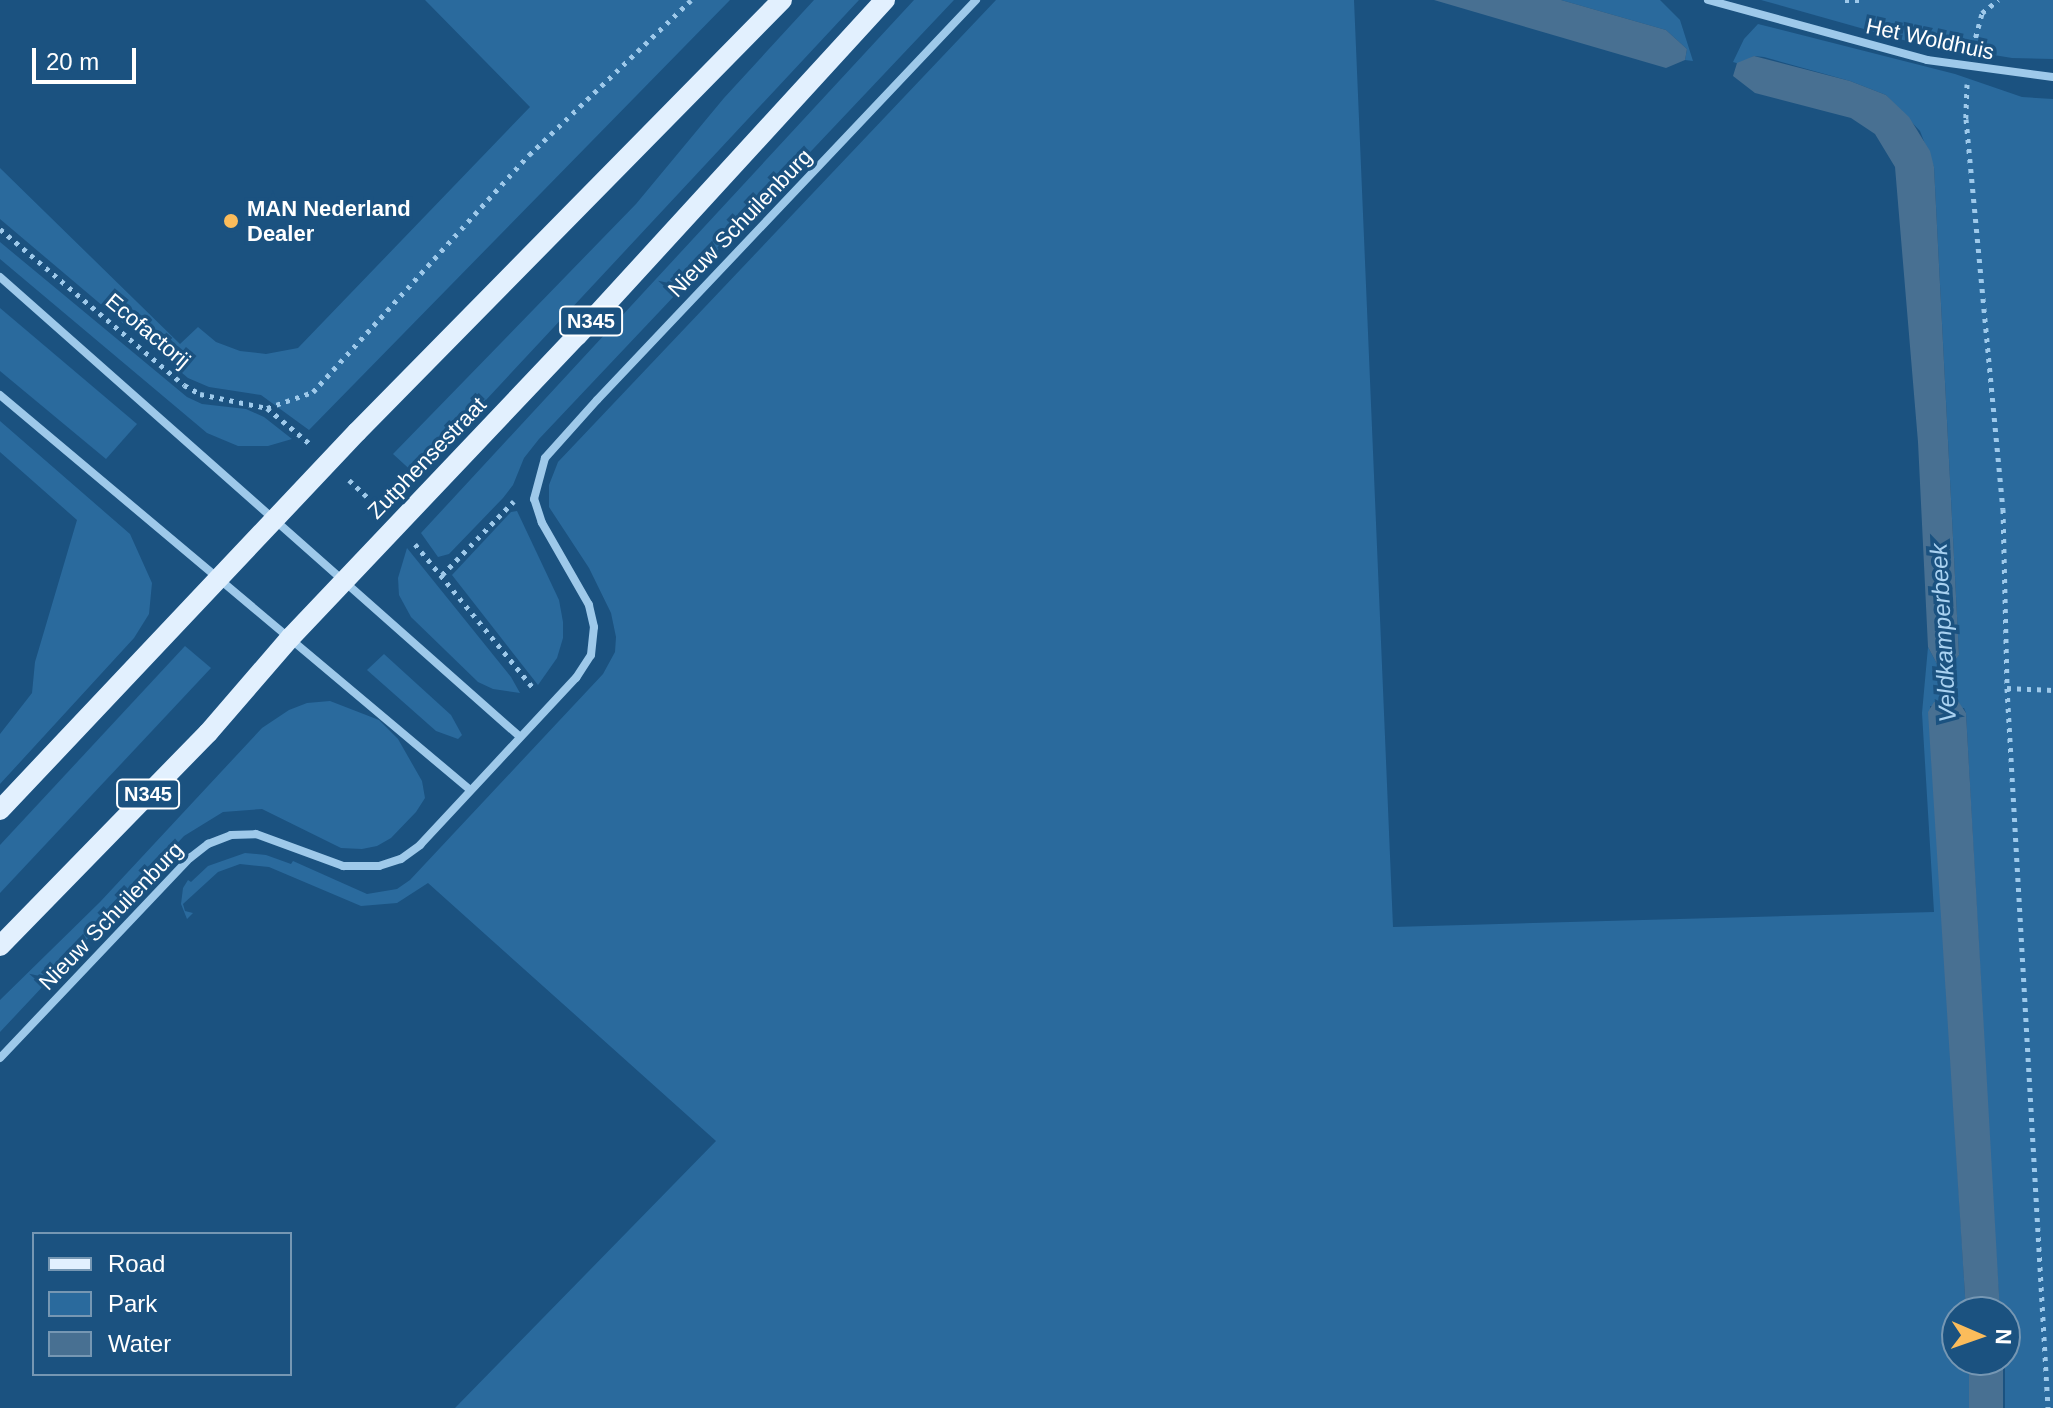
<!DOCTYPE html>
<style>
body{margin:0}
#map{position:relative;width:2053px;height:1408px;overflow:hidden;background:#1b5280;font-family:Arial,sans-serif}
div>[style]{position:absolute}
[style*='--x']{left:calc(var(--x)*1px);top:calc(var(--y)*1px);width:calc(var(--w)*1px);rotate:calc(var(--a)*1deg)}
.green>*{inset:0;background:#2a6a9d}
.water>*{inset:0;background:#487092;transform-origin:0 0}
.stream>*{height:10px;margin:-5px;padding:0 5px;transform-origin:5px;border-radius:5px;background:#487092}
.path>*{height:5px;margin-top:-2.5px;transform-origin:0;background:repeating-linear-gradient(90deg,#9ec9ea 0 4px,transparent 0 10px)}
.minor>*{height:8px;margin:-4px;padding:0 4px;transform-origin:4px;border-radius:4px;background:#9ec9ea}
.primary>*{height:20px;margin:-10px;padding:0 10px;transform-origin:10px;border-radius:10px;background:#e2f0fe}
.dots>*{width:22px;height:22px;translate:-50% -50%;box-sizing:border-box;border:4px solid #1b5280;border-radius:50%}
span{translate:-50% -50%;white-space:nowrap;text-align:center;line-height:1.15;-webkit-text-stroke:7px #1b5280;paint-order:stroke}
.shield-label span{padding:2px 6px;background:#1b5280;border:2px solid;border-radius:6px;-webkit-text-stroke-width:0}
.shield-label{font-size:20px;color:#fff;font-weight:700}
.street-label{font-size:22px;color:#fff}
.poi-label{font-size:22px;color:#fff;font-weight:700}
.left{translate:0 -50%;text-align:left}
.water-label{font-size:24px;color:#aad2f1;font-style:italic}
.legend{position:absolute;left:32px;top:1232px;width:260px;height:144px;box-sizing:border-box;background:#1b5280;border:2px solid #7697b3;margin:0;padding:10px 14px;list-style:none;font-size:24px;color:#fff}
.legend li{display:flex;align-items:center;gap:16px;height:40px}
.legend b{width:40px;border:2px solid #7697b3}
.north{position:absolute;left:1941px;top:1296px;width:80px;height:80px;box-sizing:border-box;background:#1b5280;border:2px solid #7697b3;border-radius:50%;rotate:92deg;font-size:22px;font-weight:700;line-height:32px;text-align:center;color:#fff}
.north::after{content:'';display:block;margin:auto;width:28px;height:36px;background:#fbbc5b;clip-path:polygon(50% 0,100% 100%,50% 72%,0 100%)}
.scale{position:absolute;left:32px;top:48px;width:104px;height:36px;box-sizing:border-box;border:4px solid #fff;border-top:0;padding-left:10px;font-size:24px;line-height:28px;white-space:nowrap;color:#fff;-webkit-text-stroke:6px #1b5280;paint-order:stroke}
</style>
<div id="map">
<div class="green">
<i style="clip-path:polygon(425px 0,730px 0,309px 430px,261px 395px,209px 387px,188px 378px,0 219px,0 168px,180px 344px,198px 327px,216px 342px,240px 351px,266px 354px,298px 348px,530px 107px)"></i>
<i style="clip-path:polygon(814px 0,859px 0,416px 475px,393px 454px,636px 204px,724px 98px)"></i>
<i style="clip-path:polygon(914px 0,954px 0,539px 439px,524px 458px,513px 485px,503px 498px,449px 554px,438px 557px,421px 533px)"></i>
<i style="clip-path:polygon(996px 0,1354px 0,1393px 927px,1934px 912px,1922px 713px,1928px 647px,1938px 666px,1951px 662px,1959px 655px,1934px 167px,1920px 131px,1886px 95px,1850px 81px,1764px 57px,1754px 56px,1740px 64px,1733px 62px,1744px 39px,1758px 24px,1955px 74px,2022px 97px,2053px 99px,2053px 1408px,2005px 1408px,2005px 1312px,2000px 1312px,1994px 1226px,1966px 713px,1964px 708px,1930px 706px,1966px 1312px,1957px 1312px,1957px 1360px,1969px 1360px,1972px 1408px,455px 1408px,716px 1141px,428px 883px,397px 903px,361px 906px,269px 867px,240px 864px,218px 872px,183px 904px,185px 911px,193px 913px,187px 919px,181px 904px,183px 888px,188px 880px,191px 882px,208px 866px,245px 853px,266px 855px,291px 864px,293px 861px,367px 894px,397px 889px,410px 880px,603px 674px,615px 652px,616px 637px,611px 613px,589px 568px,549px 507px,549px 485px,558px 462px)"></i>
<i style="clip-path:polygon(1561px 0,1660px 0,1680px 20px,1693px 61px,1685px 60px,1687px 49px,1666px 30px)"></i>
<i style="clip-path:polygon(1761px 0,2053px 0,2053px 59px,2012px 58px,1903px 40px)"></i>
<i style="clip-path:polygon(0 242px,187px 397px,202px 404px,246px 409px,264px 417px,292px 439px,268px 446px,238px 446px,207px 433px,0 259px)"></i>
<i style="clip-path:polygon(0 308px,137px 424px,106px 459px,0 371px)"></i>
<i style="clip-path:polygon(0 421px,130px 534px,152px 583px,149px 614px,134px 638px,0 784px,0 734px,32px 693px,35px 662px,77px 520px,0 452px)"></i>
<i style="clip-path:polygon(517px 511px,559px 600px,563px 622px,563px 638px,557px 658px,538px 685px,452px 575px,511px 512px)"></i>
<i style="clip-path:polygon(407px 548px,511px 677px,520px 693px,493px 689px,478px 682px,411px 617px,399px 595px,398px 578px)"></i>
<i style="clip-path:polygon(185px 646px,211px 668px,0 893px,0 845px)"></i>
<i style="clip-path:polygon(384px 654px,451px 715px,462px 735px,458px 739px,436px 731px,367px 670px)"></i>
<i style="clip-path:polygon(330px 701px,379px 720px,398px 739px,422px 781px,425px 798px,416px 812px,391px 838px,377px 846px,362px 849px,341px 848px,262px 809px,223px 812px,184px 836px,0 1032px,0 1000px,100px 902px,262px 728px,289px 710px,307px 703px)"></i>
</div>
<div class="water">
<i style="clip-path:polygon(1434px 0,1561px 0,1666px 30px,1687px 49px,1685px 60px,1666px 68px)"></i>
<i style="clip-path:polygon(1754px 56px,1850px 81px,1886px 95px,1909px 117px,1930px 151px,1934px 167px,1959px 655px,1951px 666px,1938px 666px,1928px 647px,1918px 442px,1895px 167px,1875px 134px,1851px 118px,1755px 93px,1733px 76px,1737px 63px)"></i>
<i style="clip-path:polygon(1958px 701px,1966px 713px,2000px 1312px,1966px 1312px,1928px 712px,1934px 702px)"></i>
<i style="left:1969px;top:1360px;width:34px;height:48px"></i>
</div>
<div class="stream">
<i style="--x:1945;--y:654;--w:60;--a:86.2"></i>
</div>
<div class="path">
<i style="--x:1845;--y:0;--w:20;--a:0"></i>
<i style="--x:1973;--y:47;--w:35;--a:-75"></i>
<i style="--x:1982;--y:13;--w:21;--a:-39"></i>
<i style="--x:1967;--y:84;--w:35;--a:92"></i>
<i style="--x:1966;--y:119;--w:392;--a:84.6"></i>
<i style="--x:2003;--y:509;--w:179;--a:88.7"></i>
<i style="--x:2007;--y:688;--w:721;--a:86.74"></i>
<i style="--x:0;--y:229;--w:241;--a:40.3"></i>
<i style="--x:184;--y:385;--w:18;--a:29"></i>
<i style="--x:200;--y:394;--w:68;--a:11.8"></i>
<i style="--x:267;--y:408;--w:55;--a:39.8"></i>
<i style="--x:267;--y:408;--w:49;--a:-19.2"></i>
<i style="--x:313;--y:392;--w:321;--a:-47.7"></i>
<i style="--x:529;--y:155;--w:224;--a:-43.7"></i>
<i style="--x:349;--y:480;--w:41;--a:43"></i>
<i style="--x:415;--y:544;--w:189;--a:50.6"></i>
<i style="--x:442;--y:575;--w:103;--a:-45.8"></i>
<i style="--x:2007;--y:688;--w:46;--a:2.5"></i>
</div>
<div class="minor">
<i style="--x:1708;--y:0;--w:227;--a:15.3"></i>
<i style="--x:1927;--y:60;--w:127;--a:7.7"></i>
<i style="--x:0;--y:277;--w:693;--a:41.49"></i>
<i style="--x:0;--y:395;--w:613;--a:40.03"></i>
<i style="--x:0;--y:1058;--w:276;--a:-46.5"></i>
<i style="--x:190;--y:858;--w:23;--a:-38"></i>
<i style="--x:208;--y:844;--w:25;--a:-21"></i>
<i style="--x:231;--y:835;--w:25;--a:-2"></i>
<i style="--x:256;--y:834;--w:93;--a:20.2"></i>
<i style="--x:343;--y:866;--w:36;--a:0"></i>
<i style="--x:379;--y:866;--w:23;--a:-18"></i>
<i style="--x:401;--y:859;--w:24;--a:-36"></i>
<i style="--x:420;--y:845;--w:229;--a:-47"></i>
<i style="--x:576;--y:678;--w:27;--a:-57"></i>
<i style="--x:591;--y:655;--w:28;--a:-84"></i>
<i style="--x:594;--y:627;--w:23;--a:-103"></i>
<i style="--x:589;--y:605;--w:95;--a:-119.8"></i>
<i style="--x:542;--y:523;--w:25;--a:-108"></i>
<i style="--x:534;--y:499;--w:42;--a:-75"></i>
<i style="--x:545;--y:458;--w:78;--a:-48.1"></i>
<i style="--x:597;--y:400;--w:551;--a:-46.54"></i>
</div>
<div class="primary">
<i style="--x:0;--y:810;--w:520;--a:-46.64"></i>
<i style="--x:357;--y:432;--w:606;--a:-45.47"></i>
<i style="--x:0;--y:946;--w:298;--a:-45.7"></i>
<i style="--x:208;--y:733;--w:127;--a:-49.2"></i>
<i style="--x:291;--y:637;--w:415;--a:-46.5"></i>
<i style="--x:577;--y:336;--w:456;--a:-47.5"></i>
</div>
<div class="dots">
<i style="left:231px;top:221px;background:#fbbc5b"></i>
</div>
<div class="shield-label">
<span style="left:591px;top:321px">N345</span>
<span style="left:148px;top:794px">N345</span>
</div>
<div class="street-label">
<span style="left:1930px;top:39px;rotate:12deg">Het Woldhuis</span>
<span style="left:740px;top:223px;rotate:-46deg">Nieuw Schuilenburg</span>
<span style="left:148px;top:331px;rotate:40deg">Ecofactorij</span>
<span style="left:427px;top:458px;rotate:-46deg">Zutphensestraat</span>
<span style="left:111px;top:916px;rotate:-46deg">Nieuw Schuilenburg</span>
</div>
<div class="poi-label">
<span class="left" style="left:247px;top:221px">MAN Nederland<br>Dealer</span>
</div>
<div class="water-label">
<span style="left:1943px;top:633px;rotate:-93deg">Veldkamperbeek</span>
</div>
<ul class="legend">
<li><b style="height:10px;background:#e2f0fe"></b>Road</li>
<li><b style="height:22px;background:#2a6a9d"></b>Park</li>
<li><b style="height:22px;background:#487092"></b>Water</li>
</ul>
<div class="north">N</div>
<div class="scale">20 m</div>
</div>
